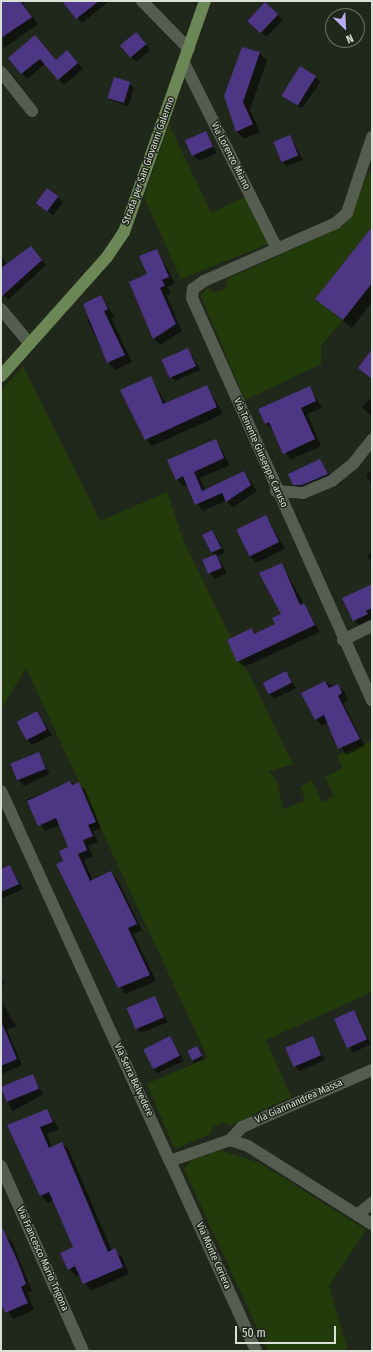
<!DOCTYPE html>
<style>
body{margin:0}
#map{position:relative;width:373px;height:1352px;overflow:hidden;background:#20271b;font-family:"Fira Sans Condensed",sans-serif}
div>[style]{position:absolute}
[style*='--x']{left:calc(var(--x)*1px);top:calc(var(--y)*1px);width:calc(var(--w)*1px);rotate:calc(var(--a)*1deg)}
.green>*{inset:0;background:#233b0a}
.shadow>*{inset:0;background:#0007;transform-origin:0 0}
.building>*{inset:0;background:#4d3684;transform-origin:0 0}
.minor>*{height:12px;margin:-6px;padding:0 6px;transform-origin:6px;border-radius:6px;background:#555d50}
.major>*{height:12px;margin:-6px;padding:0 6px;transform-origin:6px;border-radius:6px;background:#6b8755}
span{translate:-50% -50%;white-space:nowrap;text-align:center;line-height:1.15;-webkit-text-stroke:3px #20271b;paint-order:stroke}
.street-label{font-size:10px;color:#dadfd7}
.frame{position:absolute;inset:0;border:2px solid #dadfd7;pointer-events:none}
.north{position:absolute;left:325px;top:8px;width:40px;height:40px;box-sizing:border-box;background:#20271b;border:1px solid #6a7166;border-radius:50%;rotate:156deg;font-size:11px;font-weight:700;line-height:16px;text-align:center;color:#dadfd7}
.north::after{content:'';display:block;margin:auto;width:14px;height:18px;background:#bbaaf6;clip-path:polygon(50% 0,100% 100%,50% 72%,0 100%)}
.scale{position:absolute;left:235px;top:1326px;width:101px;height:18px;box-sizing:border-box;border:2px solid #dadfd7;border-top:0;padding-left:5px;font-size:12px;line-height:14px;white-space:nowrap;color:#dadfd7;-webkit-text-stroke:3px #20271b;paint-order:stroke}
</style>
<div id="map">
<div class="green">
<i style="clip-path:polygon(169px 124px,211px 213px,245px 197px,268px 244px,181px 279px,144px 197px)"></i>
<i style="clip-path:polygon(368px 172px,372px 173px,372px 227px,315px 299px,343px 320px,321px 346px,321px 364px,245px 400px,201px 296px,208px 287px,214px 293px,226px 288px,227px 279px,342px 227px,351px 217px)"></i>
<i style="clip-path:polygon(23px 366px,100px 521px,167px 492px,184px 542px,293px 764px,269px 771px,277px 782px,283px 809px,305px 801px,301px 787px,312px 780px,322px 802px,334px 796px,325px 777px,343px 768px,337px 756px,372px 741px,372px 992px,266px 1040px,291px 1097px,229px 1126px,223px 1122px,212px 1128px,211px 1134px,178px 1148px,173px 1145px,147px 1084px,208px 1058px,26px 668px,1px 709px,1px 391px)"></i>
<i style="clip-path:polygon(220px 1150px,260px 1163px,366px 1230px,329px 1286px,348px 1351px,268px 1351px,184px 1169px,192px 1160px)"></i>
</div>
<div class="shadow">
<i style="clip-path:polygon(1px 1px,21px 1px,38px 24px,4px 48px)"></i>
<i style="clip-path:polygon(64px 1px,108px 1px,108px 2px,82px 23px)"></i>
<i style="clip-path:polygon(265px 3px,283px 20px,266px 37px,254px 26px)"></i>
<i style="clip-path:polygon(35px 37px,56px 61px,72px 56px,83px 69px,64px 85px,45px 64px,27px 79px,9px 58px)"></i>
<i style="clip-path:polygon(140px 38px,150px 50px,136px 62px,121px 45px)"></i>
<i style="clip-path:polygon(259px 53px,267px 60px,250px 110px,260px 132px,244px 139px,237px 132px,226px 96px)"></i>
<i style="left:301px;top:68px;width:24px;height:33px;rotate:35deg"></i>
<i style="clip-path:polygon(129px 83px,134px 88px,128px 107px,108px 98px)"></i>
<i style="clip-path:polygon(205px 132px,217px 153px,199px 161px,194px 156px)"></i>
<i style="clip-path:polygon(290px 136px,303px 160px,287px 166px,282px 161px)"></i>
<i style="left:47px;top:189px;width:21px;height:17px;rotate:39deg"></i>
<i style="clip-path:polygon(372px 228px,372px 302px,352px 328px,317px 299px)"></i>
<i style="clip-path:polygon(157px 250px,175px 283px,168px 287px,171px 293px,166px 295px,182px 331px,160px 345px,154px 339px,130px 283px,149px 275px)"></i>
<i style="clip-path:polygon(35px 252px,46px 265px,8px 300px,1px 292px,1px 256px,8px 266px)"></i>
<i style="clip-path:polygon(101px 296px,115px 317px,111px 318px,132px 362px,115px 370px,108px 363px,88px 321px)"></i>
<i style="clip-path:polygon(188px 349px,200px 370px,175px 381px,170px 376px)"></i>
<i style="clip-path:polygon(151px 378px,166px 404px,207px 386px,223px 414px,152px 446px,146px 439px)"></i>
<i style="clip-path:polygon(309px 387px,322px 408px,307px 414px,321px 446px,290px 460px,273px 430px,266px 423px)"></i>
<i style="clip-path:polygon(372px 397px,372px 415px,371px 416px,362px 407px)"></i>
<i style="clip-path:polygon(216px 440px,230px 465px,200px 478px,205px 490px,244px 472px,257px 491px,233px 507px,226px 501px,202px 511px,187px 484px,183px 486px,177px 479px)"></i>
<i style="clip-path:polygon(320px 460px,332px 479px,299px 489px,294px 484px)"></i>
<i style="clip-path:polygon(372px 471px,372px 486px,366px 474px)"></i>
<i style="clip-path:polygon(266px 516px,285px 549px,256px 563px,249px 555px)"></i>
<i style="clip-path:polygon(212px 531px,222px 546px,212px 553px,211px 552px)"></i>
<i style="clip-path:polygon(223px 548px,225px 553px,217px 556px,227px 573px,215px 579px,210px 574px,215px 556px,212px 553px)"></i>
<i style="clip-path:polygon(372px 552px,372px 565px,367px 555px)"></i>
<i style="clip-path:polygon(282px 565px,320px 632px,244px 667px,238px 661px,252px 629px,256px 634px,277px 625px,282px 614px)"></i>
<i style="clip-path:polygon(372px 585px,372px 621px,361px 628px,354px 620px)"></i>
<i style="clip-path:polygon(286px 672px,296px 688px,274px 699px,269px 694px)"></i>
<i style="clip-path:polygon(325px 682px,344px 691px,348px 700px,343px 703px,365px 746px,346px 755px,328px 723px,322px 726px,316px 719px)"></i>
<i style="clip-path:polygon(37px 712px,52px 735px,32px 745px,27px 740px)"></i>
<i style="clip-path:polygon(38px 753px,50px 774px,24px 786px,19px 781px)"></i>
<i style="clip-path:polygon(70px 782px,85px 789px,101px 828px,93px 831px,98px 842px,88px 846px,93px 856px,84px 860px,93px 881px,111px 873px,117px 879px,142px 930px,133px 934px,156px 981px,125px 994px,57px 864px,64px 861px,70px 847px,60px 825px,45px 831px,28px 799px)"></i>
<i style="clip-path:polygon(10px 866px,23px 889px,1px 899px,1px 870px)"></i>
<i style="clip-path:polygon(1px 977px,4px 984px,1px 985px)"></i>
<i style="clip-path:polygon(154px 997px,168px 1022px,141px 1033px,136px 1028px)"></i>
<i style="clip-path:polygon(3px 1004px,16px 1026px,7px 1030px,22px 1065px,1px 1074px)"></i>
<i style="left:354px;top:1011px;width:37px;height:20px;rotate:63deg"></i>
<i style="clip-path:polygon(170px 1037px,184px 1061px,157px 1073px,152px 1068px)"></i>
<i style="clip-path:polygon(312px 1037px,325px 1060px,300px 1071px,295px 1066px)"></i>
<i style="clip-path:polygon(197px 1047px,204px 1059px,194px 1063px,192px 1061px)"></i>
<i style="left:33px;top:1076px;width:21px;height:35px;rotate:61deg"></i>
<i style="clip-path:polygon(47px 1110px,59px 1129px,47px 1134px,52px 1148px,62px 1143px,69px 1150px,112px 1251px,122px 1257px,129px 1274px,91px 1291px,80px 1275px,76px 1276px,69px 1269px,75px 1247px,54px 1200px,48px 1203px,41px 1195px,9px 1126px)"></i>
<i style="clip-path:polygon(5px 1235px,12px 1242px,32px 1291px,27px 1293px,34px 1310px,13px 1319px,1px 1300px,1px 1237px)"></i>
</div>
<div class="building">
<i style="clip-path:polygon(1px 1px,20px 1px,32px 17px,1px 38px)"></i>
<i style="clip-path:polygon(62px 1px,99px 1px,76px 19px)"></i>
<i style="left:265px;top:2px;width:18px;height:26px;rotate:43deg"></i>
<i style="left:136px;top:32px;width:16px;height:21px;rotate:50deg"></i>
<i style="clip-path:polygon(35px 35px,56px 60px,67px 50px,78px 63px,58px 80px,40px 59px,21px 74px,8px 58px)"></i>
<i style="clip-path:polygon(242px 47px,260px 52px,243px 102px,253px 124px,236px 132px,224px 96px)"></i>
<i style="left:300px;top:66px;width:19px;height:35px;rotate:32deg"></i>
<i style="left:114px;top:77px;width:17px;height:22px;rotate:17deg"></i>
<i style="left:206px;top:131px;width:17px;height:23px;rotate:66deg"></i>
<i style="left:290px;top:135px;width:22px;height:18px;rotate:68deg"></i>
<i style="left:47px;top:188px;width:14px;height:19px;rotate:36deg"></i>
<i style="clip-path:polygon(372px 227px,372px 283px,343px 320px,315px 299px)"></i>
<i style="clip-path:polygon(31px 246px,42px 260px,1px 297px,1px 268px)"></i>
<i style="clip-path:polygon(157px 249px,169px 277px,162px 280px,165px 286px,160px 288px,176px 324px,153px 339px,129px 282px,147px 274px,139px 256px)"></i>
<i style="clip-path:polygon(101px 295px,108px 309px,104px 311px,125px 355px,107px 363px,83px 304px)"></i>
<i style="left:188px;top:348px;width:20px;height:29px;rotate:66deg"></i>
<i style="clip-path:polygon(372px 349px,372px 379px,358px 368px)"></i>
<i style="clip-path:polygon(151px 376px,163px 404px,207px 385px,217px 407px,145px 440px,120px 390px)"></i>
<i style="clip-path:polygon(310px 386px,316px 401px,301px 408px,315px 439px,283px 454px,269px 422px,265px 424px,258px 409px)"></i>
<i style="clip-path:polygon(216px 439px,224px 458px,194px 472px,202px 491px,244px 471px,251px 485px,226px 502px,222px 493px,195px 505px,183px 476px,176px 480px,167px 460px)"></i>
<i style="clip-path:polygon(320px 459px,328px 474px,302px 485px,293px 485px,288px 474px)"></i>
<i style="left:266px;top:515px;width:30px;height:33px;rotate:64deg"></i>
<i style="left:212px;top:530px;width:20px;height:11px;rotate:63deg"></i>
<i style="left:216px;top:554px;width:15px;height:15px;rotate:67deg"></i>
<i style="clip-path:polygon(282px 563px,300px 605px,304px 603px,315px 625px,237px 662px,227px 640px,252px 628px,254px 634px,275px 624px,272px 618px,281px 614px,259px 573px)"></i>
<i style="clip-path:polygon(372px 584px,372px 608px,366px 611px,368px 614px,353px 621px,342px 598px)"></i>
<i style="left:286px;top:671px;width:13px;height:26px;rotate:63deg"></i>
<i style="clip-path:polygon(325px 681px,329px 688px,338px 684px,342px 693px,338px 696px,360px 739px,338px 749px,324px 715px,315px 720px,301px 693px)"></i>
<i style="left:37px;top:711px;width:21px;height:23px;rotate:62deg"></i>
<i style="left:39px;top:752px;width:18px;height:31px;rotate:68deg"></i>
<i style="clip-path:polygon(70px 781px,72px 785px,79px 782px,96px 822px,88px 825px,93px 836px,83px 840px,87px 850px,78px 854px,90px 881px,111px 871px,137px 924px,128px 928px,150px 975px,118px 988px,56px 864px,63px 861px,59px 851px,68px 847px,56px 818px,38px 826px,27px 801px)"></i>
<i style="clip-path:polygon(10px 865px,19px 884px,1px 892px,1px 869px)"></i>
<i style="left:155px;top:996px;width:23px;height:31px;rotate:67deg"></i>
<i style="left:354px;top:1010px;width:32px;height:22px;rotate:66deg"></i>
<i style="clip-path:polygon(1px 1021px,17px 1059px,1px 1066px)"></i>
<i style="left:170px;top:1036px;width:22px;height:30px;rotate:63deg"></i>
<i style="left:313px;top:1036px;width:21px;height:30px;rotate:67deg"></i>
<i style="left:197px;top:1046px;width:11px;height:11px;rotate:63deg"></i>
<i style="left:33px;top:1074px;width:16px;height:35px;rotate:68deg"></i>
<i style="clip-path:polygon(47px 1109px,53px 1122px,40px 1127px,49px 1148px,62px 1142px,108px 1252px,115px 1248px,123px 1267px,83px 1284px,75px 1266px,68px 1270px,60px 1253px,73px 1247px,49px 1192px,40px 1196px,7px 1125px)"></i>
<i style="clip-path:polygon(1px 1225px,18px 1262px,26px 1284px,21px 1287px,28px 1303px,5px 1313px,1px 1303px)"></i>
</div>
<div class="minor">
<i style="--x:142;--y:1;--w:67;--a:45.6"></i>
<i style="--x:184;--y:63;--w:208;--a:63.4"></i>
<i style="--x:1;--y:72;--w:50;--a:51.5"></i>
<i style="--x:372;--y:137;--w:80;--a:108.2"></i>
<i style="--x:347;--y:213;--w:15;--a:138"></i>
<i style="--x:336;--y:223;--w:144;--a:156.3"></i>
<i style="--x:204;--y:281;--w:14;--a:144"></i>
<i style="--x:193;--y:289;--w:9;--a:96"></i>
<i style="--x:192;--y:298;--w:441;--a:65.9"></i>
<i style="--x:1;--y:309;--w:45;--a:50.4"></i>
<i style="--x:276;--y:491;--w:27;--a:4"></i>
<i style="--x:303;--y:493;--w:33;--a:-23"></i>
<i style="--x:333;--y:480;--w:26;--a:-39"></i>
<i style="--x:353;--y:464;--w:31;--a:-52"></i>
<i style="--x:343;--y:640;--w:32;--a:-26"></i>
<i style="--x:1;--y:791;--w:407;--a:65.5"></i>
<i style="--x:170;--y:1161;--w:64;--a:-19.3"></i>
<i style="--x:230;--y:1140;--w:19;--a:18"></i>
<i style="--x:248;--y:1146;--w:146;--a:32.2"></i>
<i style="--x:230;--y:1140;--w:18;--a:-47"></i>
<i style="--x:242;--y:1127;--w:142;--a:-23.7"></i>
<i style="--x:170;--y:1161;--w:209;--a:65.6"></i>
<i style="--x:1;--y:1166;--w:202;--a:66.1"></i>
<i style="--x:357;--y:1215;--w:19;--a:-39"></i>
</div>
<div class="major">
<i style="--x:1;--y:376;--w:159;--a:-48.3"></i>
<i style="--x:107;--y:257;--w:30;--a:-56"></i>
<i style="--x:124;--y:232;--w:245;--a:-70.7"></i>
</div>
<div class="street-label">
<span style="left:230px;top:156px;rotate:63deg">Via Lorenzo Miano</span>
<span style="left:149px;top:161px;rotate:-70deg">Strada per San Giovanni Galermo</span>
<span style="left:260px;top:453px;rotate:66deg">Via Tenente Giuseppe Caruso</span>
<span style="left:133px;top:1080px;rotate:65deg">Via Serra Belvedere</span>
<span style="left:299px;top:1102px;rotate:-24deg">Via Giannandrea Massa</span>
<span style="left:213px;top:1256px;rotate:66deg">Via Monte Ceriera</span>
<span style="left:42px;top:1259px;rotate:66deg">Via Francesco Mario Trigona</span>
</div>
<div class="frame"></div>
<div class="north">N</div>
<div class="scale">50 m</div>
</div>
